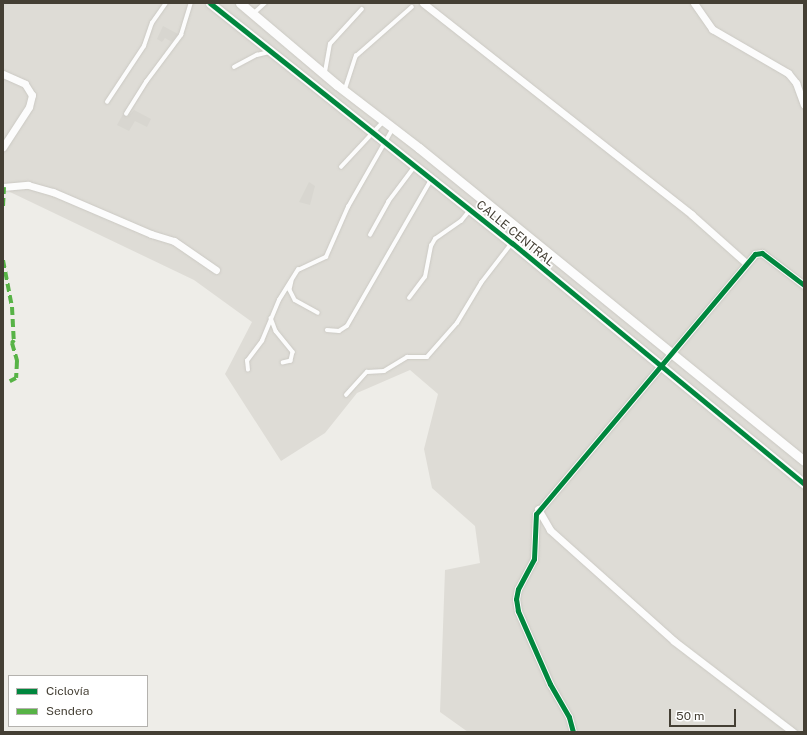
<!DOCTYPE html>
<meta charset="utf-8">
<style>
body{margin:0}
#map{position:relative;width:807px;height:735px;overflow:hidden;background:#eeede8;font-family:"Public Sans",sans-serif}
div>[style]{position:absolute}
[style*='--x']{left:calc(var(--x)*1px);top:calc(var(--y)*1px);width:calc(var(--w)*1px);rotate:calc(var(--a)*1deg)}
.industrial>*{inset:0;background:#dedcd6}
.building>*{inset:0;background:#d8d6d0}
.roads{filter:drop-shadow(0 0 1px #cbc9c3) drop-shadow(0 0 1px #cbc9c3)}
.service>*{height:3.5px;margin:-1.75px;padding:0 1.75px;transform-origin:1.75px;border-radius:1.75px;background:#fcfcfc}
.minor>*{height:7px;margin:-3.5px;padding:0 3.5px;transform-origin:3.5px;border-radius:3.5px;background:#fcfcfc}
.tertiary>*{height:9px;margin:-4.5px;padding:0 4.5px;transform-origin:4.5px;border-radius:4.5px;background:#fcfcfc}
.quiet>*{height:4px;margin-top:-2px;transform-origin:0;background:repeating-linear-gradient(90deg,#57b346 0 8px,transparent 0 12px)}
.cycleway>*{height:5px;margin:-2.5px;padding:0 2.5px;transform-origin:2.5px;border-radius:2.5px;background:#00873e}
span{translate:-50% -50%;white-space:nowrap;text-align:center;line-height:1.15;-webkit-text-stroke:3.5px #fff;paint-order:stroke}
.street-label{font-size:12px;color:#443f34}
.frame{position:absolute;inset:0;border:4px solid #443f34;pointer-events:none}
.legend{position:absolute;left:8px;top:675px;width:140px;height:52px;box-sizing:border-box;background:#fff;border:1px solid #b4b2ae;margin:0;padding:5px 7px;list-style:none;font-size:12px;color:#443f34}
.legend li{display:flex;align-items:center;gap:8px;height:20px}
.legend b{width:20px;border:1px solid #b4b2ae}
.scale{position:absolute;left:669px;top:709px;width:67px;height:18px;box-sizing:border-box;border:2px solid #443f34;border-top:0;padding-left:5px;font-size:12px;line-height:14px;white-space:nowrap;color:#443f34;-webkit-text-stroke:3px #fff;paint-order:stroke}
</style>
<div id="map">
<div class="industrial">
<i style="clip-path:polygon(3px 3px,804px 3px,804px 732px,468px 732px,440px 712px,445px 570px,480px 563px,475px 526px,432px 488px,424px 449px,438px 394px,410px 370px,357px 393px,325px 433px,281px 461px,225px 374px,252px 322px,194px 280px,10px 192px,3px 183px)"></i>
</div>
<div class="building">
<i style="clip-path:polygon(163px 26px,178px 34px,172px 42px,165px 38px,162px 42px,157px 39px)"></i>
<i style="clip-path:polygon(134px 110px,151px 119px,147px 127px,135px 121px,129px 131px,117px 125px,123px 114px,127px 117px)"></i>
<i style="clip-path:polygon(309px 182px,315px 186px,310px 205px,299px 202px)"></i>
</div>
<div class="roads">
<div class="service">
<i style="--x:254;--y:13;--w:15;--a:-42"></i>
<i style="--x:234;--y:67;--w:26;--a:-28"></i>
<i style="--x:257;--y:55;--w:12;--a:-14"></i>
<i style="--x:325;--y:72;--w:28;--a:-80"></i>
<i style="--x:330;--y:44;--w:47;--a:-47.6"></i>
<i style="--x:345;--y:89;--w:35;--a:-72"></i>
<i style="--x:356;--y:56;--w:74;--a:-41.2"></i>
<i style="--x:107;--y:102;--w:67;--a:-56.5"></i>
<i style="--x:144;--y:46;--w:24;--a:-71"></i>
<i style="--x:152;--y:23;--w:24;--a:-55"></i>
<i style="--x:126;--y:114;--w:38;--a:-58"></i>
<i style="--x:146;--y:82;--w:59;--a:-53.3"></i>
<i style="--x:181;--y:35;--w:34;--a:-73"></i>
<i style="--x:341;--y:167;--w:62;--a:-47"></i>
<i style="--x:370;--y:235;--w:38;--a:-61"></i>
<i style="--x:388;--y:202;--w:45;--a:-53.1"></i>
<i style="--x:292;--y:281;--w:9;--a:103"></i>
<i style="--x:290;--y:290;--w:11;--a:63"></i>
<i style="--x:295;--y:300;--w:26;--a:29"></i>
<i style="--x:409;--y:298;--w:26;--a:-53"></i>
<i style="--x:425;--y:277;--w:32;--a:-79"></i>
<i style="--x:431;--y:246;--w:8;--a:-60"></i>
<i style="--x:435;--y:239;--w:32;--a:-35"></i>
<i style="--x:461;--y:221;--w:13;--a:-51"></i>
<i style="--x:271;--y:318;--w:14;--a:69"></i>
<i style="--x:276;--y:331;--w:27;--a:51"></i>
<i style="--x:293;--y:352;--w:9;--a:103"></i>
<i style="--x:291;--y:361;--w:8;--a:166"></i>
<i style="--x:327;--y:330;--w:12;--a:5"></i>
<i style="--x:339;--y:331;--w:9;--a:-32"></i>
<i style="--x:347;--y:326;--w:168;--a:-60.1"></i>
<i style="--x:248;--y:370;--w:9;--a:-96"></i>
<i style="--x:247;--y:361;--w:25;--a:-53"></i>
<i style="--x:262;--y:341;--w:44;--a:-67.5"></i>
<i style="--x:279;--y:300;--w:36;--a:-58"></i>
<i style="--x:298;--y:270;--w:31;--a:-25"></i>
<i style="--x:326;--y:257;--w:55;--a:-66.3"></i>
<i style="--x:348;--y:207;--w:91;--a:-60.3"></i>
<i style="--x:346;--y:395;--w:31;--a:-48"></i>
<i style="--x:367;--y:372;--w:17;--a:-3"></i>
<i style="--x:384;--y:371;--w:27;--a:-31"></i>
<i style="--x:407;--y:357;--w:20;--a:0"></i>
<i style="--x:427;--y:357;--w:45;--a:-48.6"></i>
<i style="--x:457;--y:323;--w:47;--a:-59"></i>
<i style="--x:481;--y:283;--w:49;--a:-52.4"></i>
</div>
<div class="minor">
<i style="--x:423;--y:3;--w:342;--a:38.2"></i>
<i style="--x:692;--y:215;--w:72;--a:41.6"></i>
<i style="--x:694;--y:3;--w:32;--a:55"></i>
<i style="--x:712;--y:29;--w:88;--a:30.1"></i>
<i style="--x:788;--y:73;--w:13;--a:51"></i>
<i style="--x:796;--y:83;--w:23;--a:70"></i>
<i style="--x:3;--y:74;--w:24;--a:24"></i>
<i style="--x:25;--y:84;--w:13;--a:58"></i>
<i style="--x:32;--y:95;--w:12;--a:104"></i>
<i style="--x:29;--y:107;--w:48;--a:123"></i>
<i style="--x:3;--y:187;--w:25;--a:-5"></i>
<i style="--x:28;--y:185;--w:26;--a:16"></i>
<i style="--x:53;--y:192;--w:107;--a:23.2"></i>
<i style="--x:151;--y:234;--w:24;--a:17"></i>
<i style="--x:174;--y:241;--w:51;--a:34.6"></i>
<i style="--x:538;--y:509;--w:24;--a:60"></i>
<i style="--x:550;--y:530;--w:166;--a:41.8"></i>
<i style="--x:674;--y:641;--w:150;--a:37.4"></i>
<i style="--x:573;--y:732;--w:16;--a:-105"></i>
<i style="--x:569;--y:717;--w:38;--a:-120"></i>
<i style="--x:550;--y:684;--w:80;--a:-113.7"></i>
<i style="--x:518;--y:611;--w:12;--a:-99"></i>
<i style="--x:516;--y:599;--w:10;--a:-79"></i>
<i style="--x:518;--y:589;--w:34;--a:-62"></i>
<i style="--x:534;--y:559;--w:45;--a:-87.5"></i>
<i style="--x:536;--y:514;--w:340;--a:-49.9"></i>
<i style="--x:755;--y:254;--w:7;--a:-8"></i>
<i style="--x:762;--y:253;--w:53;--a:37.3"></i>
</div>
<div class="tertiary">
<i style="--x:210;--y:3;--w:386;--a:38.5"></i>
<i style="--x:512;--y:243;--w:379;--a:39.5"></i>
<i style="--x:240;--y:3;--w:127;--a:40.2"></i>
<i style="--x:337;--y:85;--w:103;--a:37.5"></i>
<i style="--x:419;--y:148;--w:496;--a:39.1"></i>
</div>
</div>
<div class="quiet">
<i style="--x:3;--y:206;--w:19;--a:-87"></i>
<i style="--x:3;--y:260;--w:48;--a:79.2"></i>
<i style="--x:12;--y:307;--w:33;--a:87"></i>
<i style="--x:14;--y:340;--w:4;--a:124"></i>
<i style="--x:12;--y:343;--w:19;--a:74"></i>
<i style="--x:17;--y:361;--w:17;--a:93"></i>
<i style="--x:16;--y:378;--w:7;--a:153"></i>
</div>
<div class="cycleway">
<i style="--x:210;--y:3;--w:386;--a:38.5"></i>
<i style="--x:512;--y:243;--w:379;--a:39.5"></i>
<i style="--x:573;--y:732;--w:16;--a:-105"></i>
<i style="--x:569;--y:717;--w:38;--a:-120"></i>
<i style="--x:550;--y:684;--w:80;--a:-113.7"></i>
<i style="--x:518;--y:611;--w:12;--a:-99"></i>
<i style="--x:516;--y:599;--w:10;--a:-79"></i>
<i style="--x:518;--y:589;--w:34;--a:-62"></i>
<i style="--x:534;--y:559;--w:45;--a:-87.5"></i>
<i style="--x:536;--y:514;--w:340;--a:-49.9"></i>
<i style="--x:755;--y:254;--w:7;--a:-8"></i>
<i style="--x:762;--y:253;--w:53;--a:37.3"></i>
</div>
<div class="street-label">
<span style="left:515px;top:234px;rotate:39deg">CALLE CENTRAL</span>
</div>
<div class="frame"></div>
<ul class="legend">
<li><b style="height:5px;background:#00873e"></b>Ciclovía</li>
<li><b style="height:5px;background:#57b346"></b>Sendero</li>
</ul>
<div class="scale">50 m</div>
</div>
